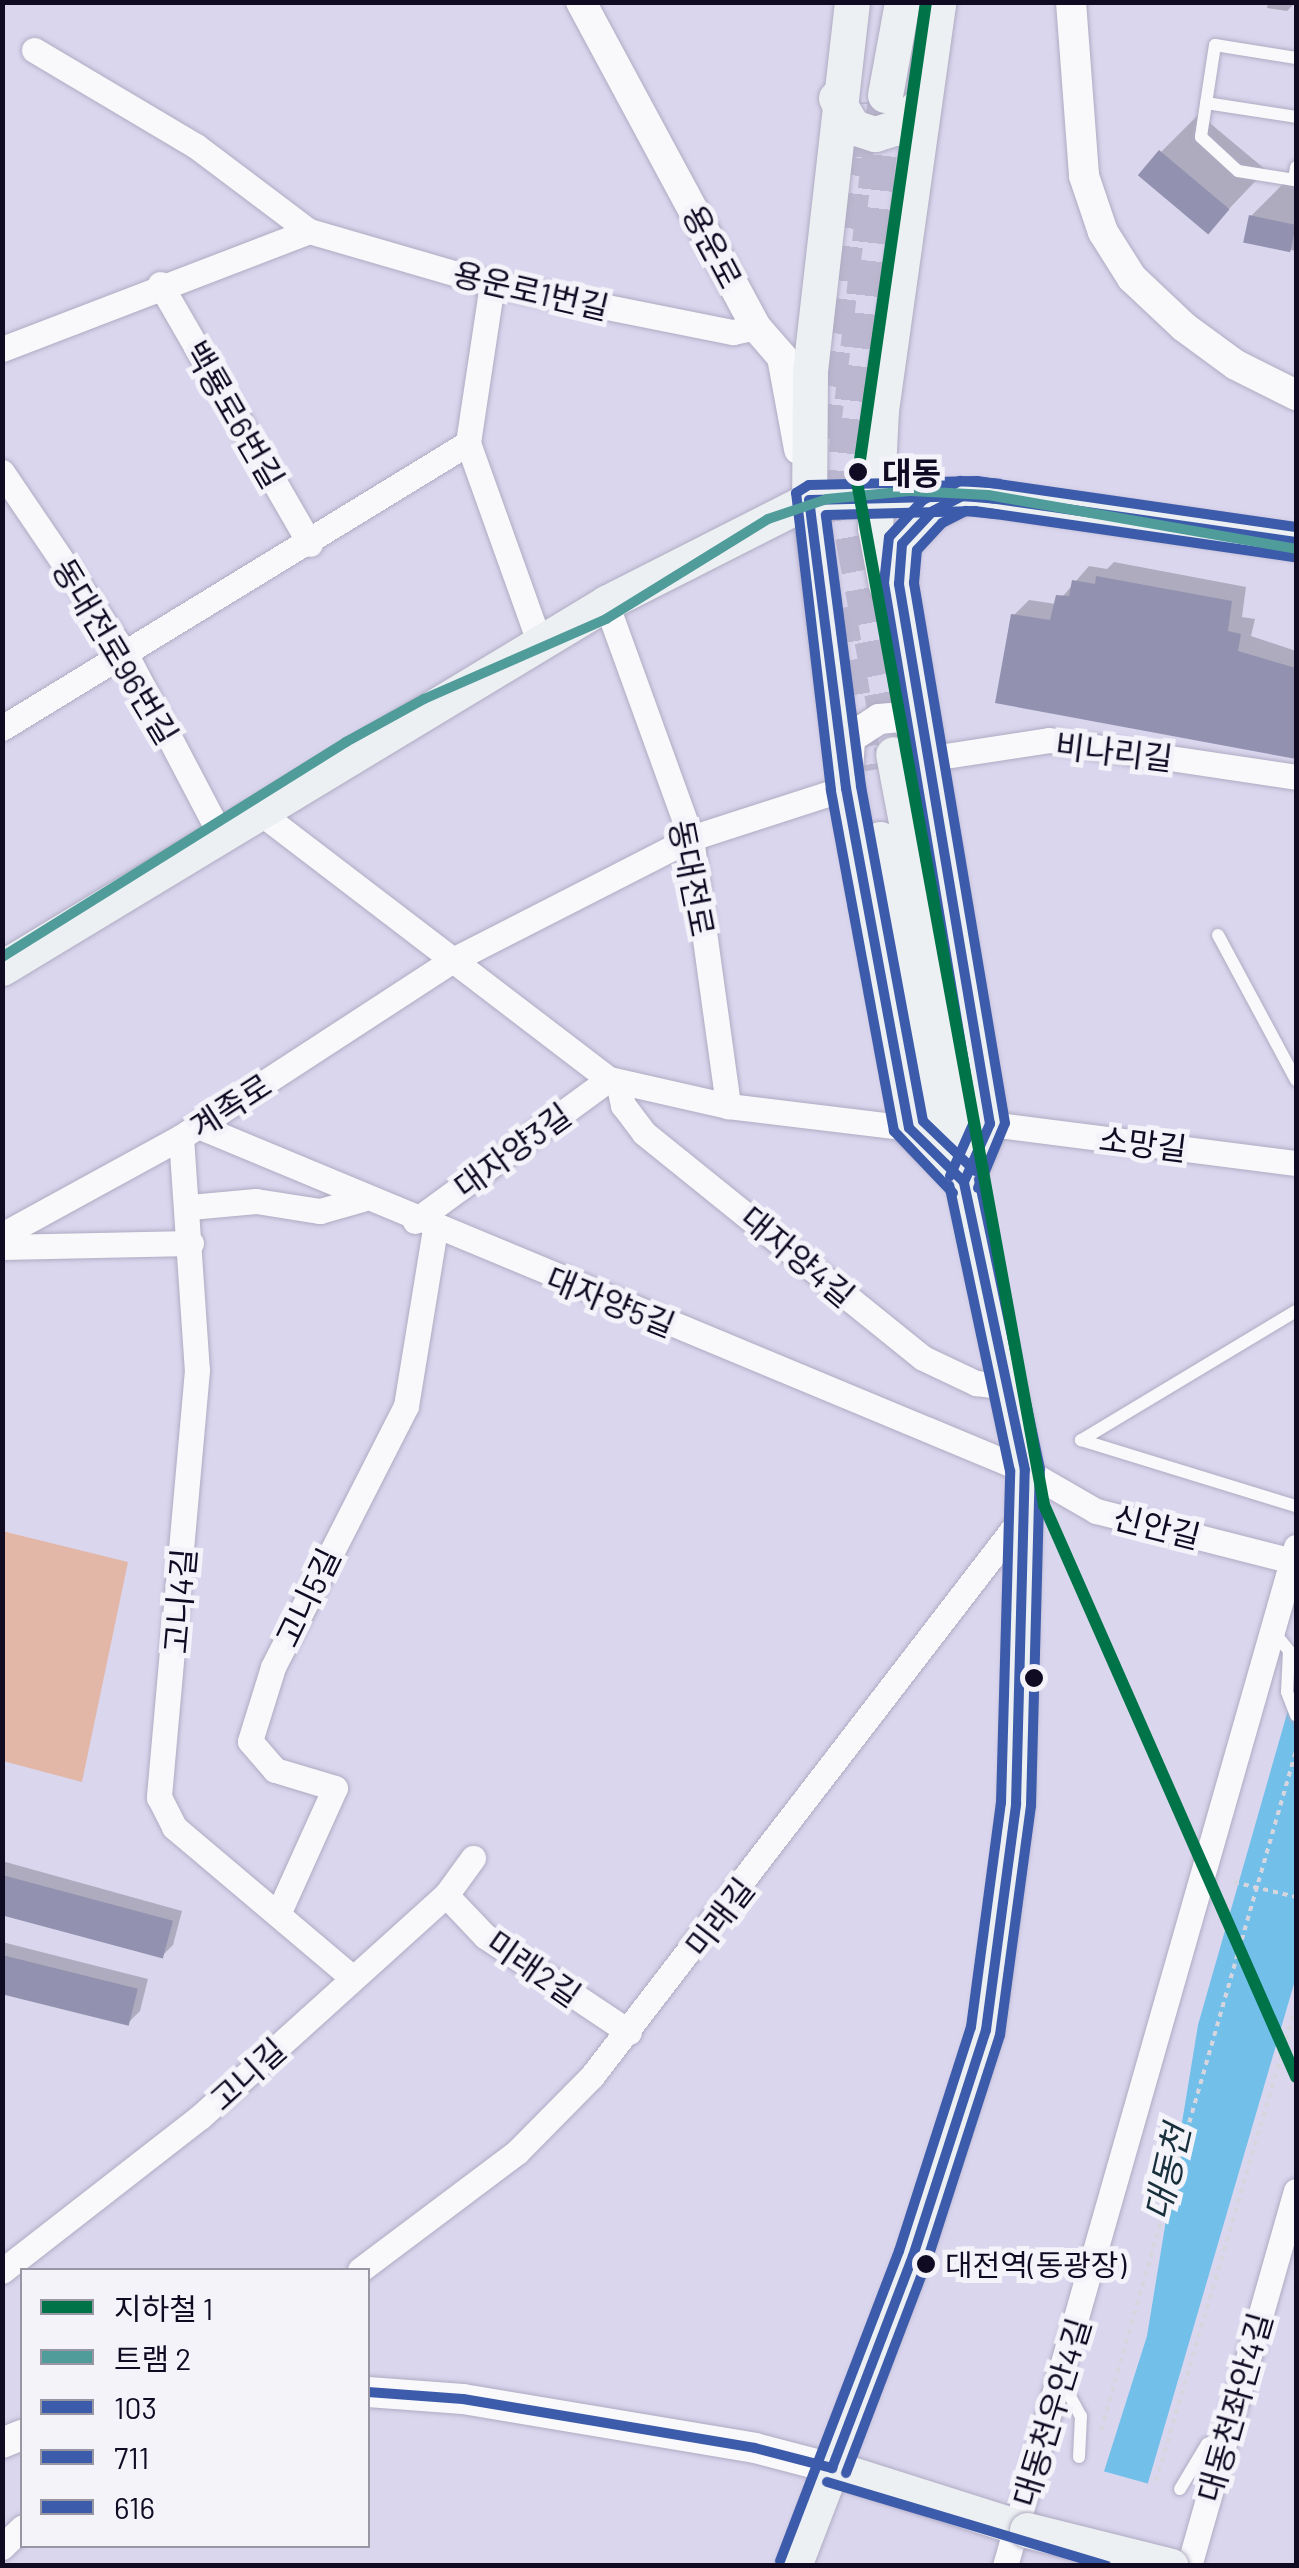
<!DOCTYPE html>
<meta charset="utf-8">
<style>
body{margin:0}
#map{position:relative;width:1299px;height:2568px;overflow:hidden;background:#dad6ee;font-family:Barlow,"Noto Sans KR",sans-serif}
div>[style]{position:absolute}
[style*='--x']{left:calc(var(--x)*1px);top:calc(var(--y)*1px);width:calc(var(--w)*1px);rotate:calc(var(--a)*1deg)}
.green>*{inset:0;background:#e2b7a8}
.water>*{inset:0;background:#72bfea}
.pier>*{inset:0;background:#dad6ee}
.shadow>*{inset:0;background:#0003}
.building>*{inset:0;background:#9292b0;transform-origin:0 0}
.secondary-tunnel>*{height:35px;margin-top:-17.5px;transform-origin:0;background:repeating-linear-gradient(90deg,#bcb7d0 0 35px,transparent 0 53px)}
.path>*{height:4px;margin-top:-2px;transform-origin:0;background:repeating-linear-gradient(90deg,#d7d6de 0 5px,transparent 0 10px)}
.roads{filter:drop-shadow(0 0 2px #afabc2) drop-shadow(0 0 2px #afabc2)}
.service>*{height:12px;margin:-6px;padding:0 6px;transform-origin:6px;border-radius:6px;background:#f9f9fc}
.minor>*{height:25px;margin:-12.5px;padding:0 12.5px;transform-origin:12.5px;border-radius:12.5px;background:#f9f9fc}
.tertiary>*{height:30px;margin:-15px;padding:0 15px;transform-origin:15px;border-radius:15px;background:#f9f9fc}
.secondary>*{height:35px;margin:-17.5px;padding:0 17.5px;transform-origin:17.5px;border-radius:17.5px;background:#edf0f2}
.bridges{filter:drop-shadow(0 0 2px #afabc2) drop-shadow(0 0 2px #afabc2)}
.secondary-bridge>*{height:35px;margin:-17.5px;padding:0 17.5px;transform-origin:17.5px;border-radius:17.5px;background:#edf0f2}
.bus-1>*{height:10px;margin:-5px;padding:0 5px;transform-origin:5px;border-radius:5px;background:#3d5bab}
.bus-2>*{height:10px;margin:-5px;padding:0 5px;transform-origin:5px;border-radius:5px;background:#3d5bab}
.bus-3>*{height:10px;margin:-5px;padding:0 5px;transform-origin:5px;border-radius:5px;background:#3d5bab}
.tram-1>*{height:10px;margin:-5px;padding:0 5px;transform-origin:5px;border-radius:5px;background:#4f9c9b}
.metro-1>*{height:12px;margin:-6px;padding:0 6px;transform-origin:6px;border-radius:6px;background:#007448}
.dots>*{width:28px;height:28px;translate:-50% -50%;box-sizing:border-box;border:5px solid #f4f3fa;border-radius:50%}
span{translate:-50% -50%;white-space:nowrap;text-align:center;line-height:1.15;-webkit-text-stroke:10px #f4f3fa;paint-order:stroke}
.bus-label{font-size:30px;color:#100a23}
.left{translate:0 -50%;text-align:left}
.street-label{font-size:32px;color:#100a23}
.stop-label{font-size:32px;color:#100a23;font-weight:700}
.water-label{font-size:35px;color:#18303c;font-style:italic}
.frame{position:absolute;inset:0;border:5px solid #100a23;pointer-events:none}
.legend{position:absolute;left:20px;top:2268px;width:350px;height:280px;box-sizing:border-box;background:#f4f3fa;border:2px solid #9996a4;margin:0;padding:12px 18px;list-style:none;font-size:30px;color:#100a23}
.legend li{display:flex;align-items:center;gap:20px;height:50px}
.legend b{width:50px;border:2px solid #9996a4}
</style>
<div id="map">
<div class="green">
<i style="clip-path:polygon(2px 1531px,128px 1562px,82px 1782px,3px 1761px)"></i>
</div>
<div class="water">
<i style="clip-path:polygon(1296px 1682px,1296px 1977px,1124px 2565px,1074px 2566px,1147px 2336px,1198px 2025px)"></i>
</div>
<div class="pier">
<i style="clip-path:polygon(1099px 2470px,1153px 2485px,1129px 2566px,1069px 2566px)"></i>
</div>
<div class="shadow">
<i style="clip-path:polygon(1268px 2px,1296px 2px,1287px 11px,1267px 8px)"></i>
<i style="clip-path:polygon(1199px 114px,1266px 170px,1207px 232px,1161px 152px)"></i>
<i style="clip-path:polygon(1296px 171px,1296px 251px,1246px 240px,1251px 216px)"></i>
<i style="clip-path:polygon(1114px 562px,1246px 587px,1242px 617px,1255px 619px,1251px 636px,1296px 651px,1296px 756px,998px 701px,1014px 615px,1029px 600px,1056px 604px,1089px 566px,1107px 569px)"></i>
<i style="clip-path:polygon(2px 1861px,182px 1911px,173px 1945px,162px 1956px,2px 1912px)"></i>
<i style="clip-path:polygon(2px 1942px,148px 1979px,140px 2011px,129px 2022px,2px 1990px)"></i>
</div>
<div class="building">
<i style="left:1159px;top:150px;width:92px;height:33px;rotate:40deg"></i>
<i style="left:1249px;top:215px;width:48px;height:28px;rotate:12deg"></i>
<i style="clip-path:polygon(1096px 576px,1232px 601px,1228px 631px,1241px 634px,1238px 651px,1296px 668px,1296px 759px,995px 703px,1011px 614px,1050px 620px,1056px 595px,1069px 596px,1072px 580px,1095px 584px)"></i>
<i style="left:2px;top:1875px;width:177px;height:39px;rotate:15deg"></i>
<i style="left:2px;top:1955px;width:140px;height:38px;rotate:14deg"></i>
</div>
<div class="secondary-tunnel">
<i style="--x:885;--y:102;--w:384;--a:96.3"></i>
<i style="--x:843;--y:484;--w:275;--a:79.5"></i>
<i style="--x:822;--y:438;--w:283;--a:-83.1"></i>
<i style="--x:856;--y:157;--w:55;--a:-92.1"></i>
<i style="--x:838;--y:608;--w:165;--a:80.3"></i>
</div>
<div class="path">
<i style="--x:1234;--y:1882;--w:64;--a:13.6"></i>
<i style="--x:1101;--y:2430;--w:706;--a:-73.98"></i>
<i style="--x:1156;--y:2481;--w:495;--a:-73.6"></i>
</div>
<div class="roads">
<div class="service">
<i style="--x:1296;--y:58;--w:82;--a:-170.9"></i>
<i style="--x:1215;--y:45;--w:93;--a:98.7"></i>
<i style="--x:1201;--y:137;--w:50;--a:42.6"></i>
<i style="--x:1238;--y:171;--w:57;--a:9.1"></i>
<i style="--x:1294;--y:180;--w:13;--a:-81"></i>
<i style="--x:1206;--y:103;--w:91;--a:8.8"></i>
<i style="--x:1218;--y:935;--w:165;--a:61.7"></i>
<i style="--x:1296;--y:1311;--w:251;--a:149"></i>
<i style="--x:1081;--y:1440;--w:225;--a:17.1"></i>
<i style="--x:1273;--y:1631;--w:26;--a:51"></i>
<i style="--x:1289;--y:1651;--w:41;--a:92.8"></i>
<i style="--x:1287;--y:1692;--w:25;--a:69"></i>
<i style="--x:1062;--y:2381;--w:40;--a:62"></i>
<i style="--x:1081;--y:2416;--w:41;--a:92.8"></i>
<i style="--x:1180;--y:2489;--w:52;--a:-59"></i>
<i style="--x:1207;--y:2444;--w:18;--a:-27"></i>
</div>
<div class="minor">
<i style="--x:34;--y:50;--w:188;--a:30.7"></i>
<i style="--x:196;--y:146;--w:141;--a:37"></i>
<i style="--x:309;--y:231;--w:191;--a:16.2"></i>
<i style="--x:492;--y:284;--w:246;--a:11.3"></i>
<i style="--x:733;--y:332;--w:24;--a:-12"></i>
<i style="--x:160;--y:284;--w:300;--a:60"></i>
<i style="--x:492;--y:284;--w:161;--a:98.6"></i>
<i style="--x:468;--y:443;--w:214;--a:70.3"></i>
<i style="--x:2;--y:349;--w:329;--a:-21"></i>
<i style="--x:2;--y:472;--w:221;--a:55.9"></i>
<i style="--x:126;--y:655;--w:202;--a:62.3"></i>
<i style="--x:606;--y:603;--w:250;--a:70.1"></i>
<i style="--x:691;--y:838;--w:271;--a:82.1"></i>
<i style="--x:2;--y:728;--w:546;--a:-31.45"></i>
<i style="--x:932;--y:758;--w:118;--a:-8.7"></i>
<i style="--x:1049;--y:740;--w:250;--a:8.5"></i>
<i style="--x:258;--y:811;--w:442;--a:37.4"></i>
<i style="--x:609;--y:1079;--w:122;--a:12.8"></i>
<i style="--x:728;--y:1106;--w:182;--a:6.9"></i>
<i style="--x:618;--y:1082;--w:24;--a:78"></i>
<i style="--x:623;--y:1105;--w:35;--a:53"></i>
<i style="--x:644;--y:1133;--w:358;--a:38.9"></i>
<i style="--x:923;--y:1358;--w:59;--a:25.3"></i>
<i style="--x:976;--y:1383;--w:34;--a:7"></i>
<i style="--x:990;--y:1124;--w:308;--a:7.3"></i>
<i style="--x:198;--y:1126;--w:896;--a:22.59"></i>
<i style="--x:1025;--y:1470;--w:82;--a:30"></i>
<i style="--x:1096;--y:1511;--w:206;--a:14.3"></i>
<i style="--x:181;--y:1137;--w:234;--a:86.1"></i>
<i style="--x:197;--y:1370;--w:429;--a:95.1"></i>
<i style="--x:159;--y:1797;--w:34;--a:63"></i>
<i style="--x:174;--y:1827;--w:234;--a:40.2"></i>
<i style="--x:190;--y:1207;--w:66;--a:-5.2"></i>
<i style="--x:256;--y:1201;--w:65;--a:8.9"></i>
<i style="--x:320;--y:1211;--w:44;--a:-15.9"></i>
<i style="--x:415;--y:1221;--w:240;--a:-36.2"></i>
<i style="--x:2;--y:1235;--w:204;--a:-28.7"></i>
<i style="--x:181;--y:1137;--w:320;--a:-33.1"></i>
<i style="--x:449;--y:962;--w:272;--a:-27.1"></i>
<i style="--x:691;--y:838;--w:163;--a:-17.9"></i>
<i style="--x:2;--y:1247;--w:189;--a:-1.2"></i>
<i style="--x:446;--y:1895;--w:57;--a:46.4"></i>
<i style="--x:485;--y:1936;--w:173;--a:33.7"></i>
<i style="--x:278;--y:1914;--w:138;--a:-65.7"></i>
<i style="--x:335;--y:1788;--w:63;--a:-163.3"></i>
<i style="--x:275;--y:1770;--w:38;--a:-131"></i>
<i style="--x:250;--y:1741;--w:77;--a:-72.7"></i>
<i style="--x:273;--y:1667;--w:293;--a:-63"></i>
<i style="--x:406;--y:1406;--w:179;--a:-80.7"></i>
<i style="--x:360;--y:2270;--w:196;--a:-36.9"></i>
<i style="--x:517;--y:2152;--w:107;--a:-45.4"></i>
<i style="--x:592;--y:2076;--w:712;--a:-52.42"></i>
<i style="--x:2;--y:2271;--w:251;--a:-37.9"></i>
<i style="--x:200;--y:2117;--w:331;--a:-42.1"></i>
<i style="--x:446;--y:1895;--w:46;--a:-53.9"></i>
<i style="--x:2;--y:2547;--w:28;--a:-44"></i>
<i style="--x:1005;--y:2566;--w:1060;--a:-74.06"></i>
<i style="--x:1189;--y:2566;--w:390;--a:-74.1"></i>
</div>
<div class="tertiary">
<i style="--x:581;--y:2;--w:369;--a:61.7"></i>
<i style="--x:756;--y:327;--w:40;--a:49"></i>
<i style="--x:782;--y:357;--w:94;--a:79.5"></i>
<i style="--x:1071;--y:2;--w:174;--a:85.7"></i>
<i style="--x:1084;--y:176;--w:59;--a:71.3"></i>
<i style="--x:1103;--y:232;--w:54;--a:57.8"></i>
<i style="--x:1132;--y:278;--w:71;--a:43.3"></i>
<i style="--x:1184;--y:327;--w:64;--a:36.2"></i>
<i style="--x:1236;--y:365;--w:67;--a:26.6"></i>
<i style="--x:848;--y:769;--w:31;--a:-86"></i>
<i style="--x:850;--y:738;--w:35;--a:-33"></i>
<i style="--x:879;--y:719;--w:24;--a:-5"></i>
<i style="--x:903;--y:717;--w:42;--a:53.7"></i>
<i style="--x:368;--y:2392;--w:95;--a:4.2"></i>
<i style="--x:463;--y:2399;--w:296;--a:9.5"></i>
<i style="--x:755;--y:2448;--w:80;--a:14.6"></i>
<i style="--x:2;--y:2443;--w:22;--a:-22"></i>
</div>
<div class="secondary">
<i style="--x:852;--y:2;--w:372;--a:96.5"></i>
<i style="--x:810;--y:372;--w:128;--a:90.4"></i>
<i style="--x:809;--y:500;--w:290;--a:82.7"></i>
<i style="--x:846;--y:788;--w:346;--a:79.5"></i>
<i style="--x:909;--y:1128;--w:77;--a:44.5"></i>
<i style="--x:885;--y:95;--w:95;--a:-79.6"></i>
<i style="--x:836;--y:98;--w:34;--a:60"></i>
<i style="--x:853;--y:127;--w:23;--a:18"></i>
<i style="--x:875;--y:134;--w:21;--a:-17"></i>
<i style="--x:895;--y:128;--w:37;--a:-43"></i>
<i style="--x:962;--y:497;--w:32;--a:154"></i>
<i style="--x:933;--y:511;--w:45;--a:133.2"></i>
<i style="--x:902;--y:544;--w:40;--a:94.3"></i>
<i style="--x:899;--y:584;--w:548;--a:80.43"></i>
<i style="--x:990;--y:1124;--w:57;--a:113.9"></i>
<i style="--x:886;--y:585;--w:58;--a:-100.9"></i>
<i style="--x:875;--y:528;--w:118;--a:-87.1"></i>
<i style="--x:881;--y:410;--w:412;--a:-82"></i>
<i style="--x:880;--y:839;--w:276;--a:78.7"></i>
<i style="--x:934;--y:1110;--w:52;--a:67.4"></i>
<i style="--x:2;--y:968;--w:706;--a:-31.14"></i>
<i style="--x:606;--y:603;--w:228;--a:-26.9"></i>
<i style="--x:809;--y:500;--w:167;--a:-1.4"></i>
<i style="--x:976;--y:496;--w:323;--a:8.2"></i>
<i style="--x:832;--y:2468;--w:205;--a:17.6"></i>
<i style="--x:794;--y:2566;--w:332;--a:-69"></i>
<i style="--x:913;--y:2256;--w:237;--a:-72.1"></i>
<i style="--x:986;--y:2030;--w:228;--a:-82.4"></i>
<i style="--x:1016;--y:1804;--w:334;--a:-88.5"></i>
<i style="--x:1025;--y:1470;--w:294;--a:-102"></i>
<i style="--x:964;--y:1182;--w:74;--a:-93.1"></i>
<i style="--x:960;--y:1108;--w:360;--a:-100.7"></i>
</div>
</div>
<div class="bridges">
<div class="secondary-bridge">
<i style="--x:1027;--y:2530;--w:148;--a:14"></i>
</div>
</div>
<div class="bus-1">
<i style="--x:964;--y:1182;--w:77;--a:-135.5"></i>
<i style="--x:909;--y:1128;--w:346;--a:-100.5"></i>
<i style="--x:846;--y:788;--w:290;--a:-97.3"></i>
<i style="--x:809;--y:500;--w:167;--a:-1.4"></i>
<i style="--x:976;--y:496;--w:323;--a:8.2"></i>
<i style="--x:964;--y:1182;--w:64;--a:-65.9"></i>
<i style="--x:990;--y:1124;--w:548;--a:-99.57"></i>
<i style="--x:899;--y:584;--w:40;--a:-85.7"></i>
<i style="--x:902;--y:544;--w:45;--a:-46.8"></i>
<i style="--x:933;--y:511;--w:34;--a:-27"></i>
<i style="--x:963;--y:496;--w:35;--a:5"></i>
<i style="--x:368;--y:2392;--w:95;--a:4.2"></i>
<i style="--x:463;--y:2399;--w:296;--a:9.5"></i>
<i style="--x:755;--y:2448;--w:80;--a:14.6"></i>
<i style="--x:832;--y:2468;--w:227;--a:-69.1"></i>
<i style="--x:913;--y:2256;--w:237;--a:-72.1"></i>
<i style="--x:986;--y:2030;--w:228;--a:-82.4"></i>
<i style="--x:1016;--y:1804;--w:334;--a:-88.5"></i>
<i style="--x:1025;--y:1470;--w:294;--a:-102"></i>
</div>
<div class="bus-2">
<i style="--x:975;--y:1171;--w:72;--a:-136.1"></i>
<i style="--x:923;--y:1121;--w:341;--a:-100.5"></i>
<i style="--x:861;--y:786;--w:273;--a:-97.4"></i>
<i style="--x:826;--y:515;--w:149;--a:-1.5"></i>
<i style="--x:975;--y:511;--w:322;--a:8.2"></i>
<i style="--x:978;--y:1188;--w:70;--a:-67.4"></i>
<i style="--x:1005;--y:1123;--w:548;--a:-99.57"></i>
<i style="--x:914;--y:583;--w:33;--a:-85"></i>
<i style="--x:917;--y:550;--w:37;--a:-47"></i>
<i style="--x:942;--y:523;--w:27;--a:-27"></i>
<i style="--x:966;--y:511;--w:31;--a:6"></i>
<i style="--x:846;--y:2473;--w:227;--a:-69.1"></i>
<i style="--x:927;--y:2261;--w:237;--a:-72.1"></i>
<i style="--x:1000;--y:2035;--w:231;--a:-82.3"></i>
<i style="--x:1031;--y:1806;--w:337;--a:-88.5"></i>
<i style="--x:1040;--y:1469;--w:296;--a:-101.9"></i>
<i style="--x:827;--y:2482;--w:292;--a:16.7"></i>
</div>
<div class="bus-3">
<i style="--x:950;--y:1176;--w:59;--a:-66"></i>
<i style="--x:974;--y:1122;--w:546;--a:-99.48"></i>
<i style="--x:884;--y:583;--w:46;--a:-83.8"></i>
<i style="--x:889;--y:537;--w:50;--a:-47.4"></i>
<i style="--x:923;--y:500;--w:42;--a:-27.2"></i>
<i style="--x:960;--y:481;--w:39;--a:4"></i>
<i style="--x:953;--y:1193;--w:86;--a:-133.6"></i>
<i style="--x:894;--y:1131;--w:347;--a:-100.5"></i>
<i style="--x:831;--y:790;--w:299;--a:-96.7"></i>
<i style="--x:796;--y:493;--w:15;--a:-32"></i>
<i style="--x:809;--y:485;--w:168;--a:-1.4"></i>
<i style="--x:977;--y:481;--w:322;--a:8.2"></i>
<i style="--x:780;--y:2561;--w:332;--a:-69"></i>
<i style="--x:899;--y:2251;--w:235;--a:-72.2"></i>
<i style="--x:971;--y:2027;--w:226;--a:-82.4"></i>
<i style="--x:1001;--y:1803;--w:332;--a:-88.4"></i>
<i style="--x:1010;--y:1471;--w:292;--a:-102"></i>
</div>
<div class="tram-1">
<i style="--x:2;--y:957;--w:406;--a:-32"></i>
<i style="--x:346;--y:742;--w:89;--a:-28.9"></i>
<i style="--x:424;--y:699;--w:199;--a:-23.7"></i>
<i style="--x:606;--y:619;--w:190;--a:-31.7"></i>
<i style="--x:768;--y:519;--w:62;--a:-18.7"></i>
<i style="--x:827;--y:499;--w:83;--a:-5.5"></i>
<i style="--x:910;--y:491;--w:78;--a:2.9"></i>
<i style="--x:988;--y:495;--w:313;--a:9.9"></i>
</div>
<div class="metro-1">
<i style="--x:926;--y:2;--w:485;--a:98.2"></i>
<i style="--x:857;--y:482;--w:1040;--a:79.64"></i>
<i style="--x:1044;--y:1505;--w:625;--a:66.22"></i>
</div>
<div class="dots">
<i style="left:858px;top:472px;background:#100a23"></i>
<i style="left:1034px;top:1678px;background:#100a23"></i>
<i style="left:926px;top:2264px;background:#100a23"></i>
</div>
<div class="bus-label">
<span class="left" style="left:945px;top:2264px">대전역(동광장)</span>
</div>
<div class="street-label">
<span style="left:713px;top:246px;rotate:62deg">용운로</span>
<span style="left:531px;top:290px;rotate:13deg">용운로1번길</span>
<span style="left:235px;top:414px;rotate:60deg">백룡로6번길</span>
<span style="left:116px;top:651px;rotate:59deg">동대전로96번길</span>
<span style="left:1114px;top:751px;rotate:7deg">비나리길</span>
<span style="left:693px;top:878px;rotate:79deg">동대전로</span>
<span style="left:230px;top:1105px;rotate:-33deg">계족로</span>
<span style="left:1143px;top:1143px;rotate:7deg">소망길</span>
<span style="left:512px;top:1150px;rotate:-36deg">대자양3길</span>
<span style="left:798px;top:1256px;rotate:40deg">대자양4길</span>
<span style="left:611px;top:1301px;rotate:22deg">대자양5길</span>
<span style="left:1157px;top:1526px;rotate:14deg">신안길</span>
<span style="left:307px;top:1597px;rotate:-64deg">고니5길</span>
<span style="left:179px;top:1601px;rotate:-85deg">고니4길</span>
<span style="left:719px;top:1917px;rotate:-52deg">미래길</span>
<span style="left:534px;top:1968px;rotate:35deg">미래2길</span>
<span style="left:247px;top:2074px;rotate:-42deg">고니길</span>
<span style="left:1234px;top:2407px;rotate:-74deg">대동천좌안4길</span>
<span style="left:1051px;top:2412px;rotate:-73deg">대동천우안4길</span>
</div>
<div class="stop-label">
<span class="left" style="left:882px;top:472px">대동</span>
</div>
<div class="water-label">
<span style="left:1166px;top:2172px;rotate:-77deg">대동천</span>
</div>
<div class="frame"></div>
<ul class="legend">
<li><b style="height:12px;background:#007448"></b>지하철 1</li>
<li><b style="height:12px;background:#4f9c9b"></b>트램 2</li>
<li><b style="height:12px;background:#3d5bab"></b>103</li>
<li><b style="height:12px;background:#3d5bab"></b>711</li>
<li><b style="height:12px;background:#3d5bab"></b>616</li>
</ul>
</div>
